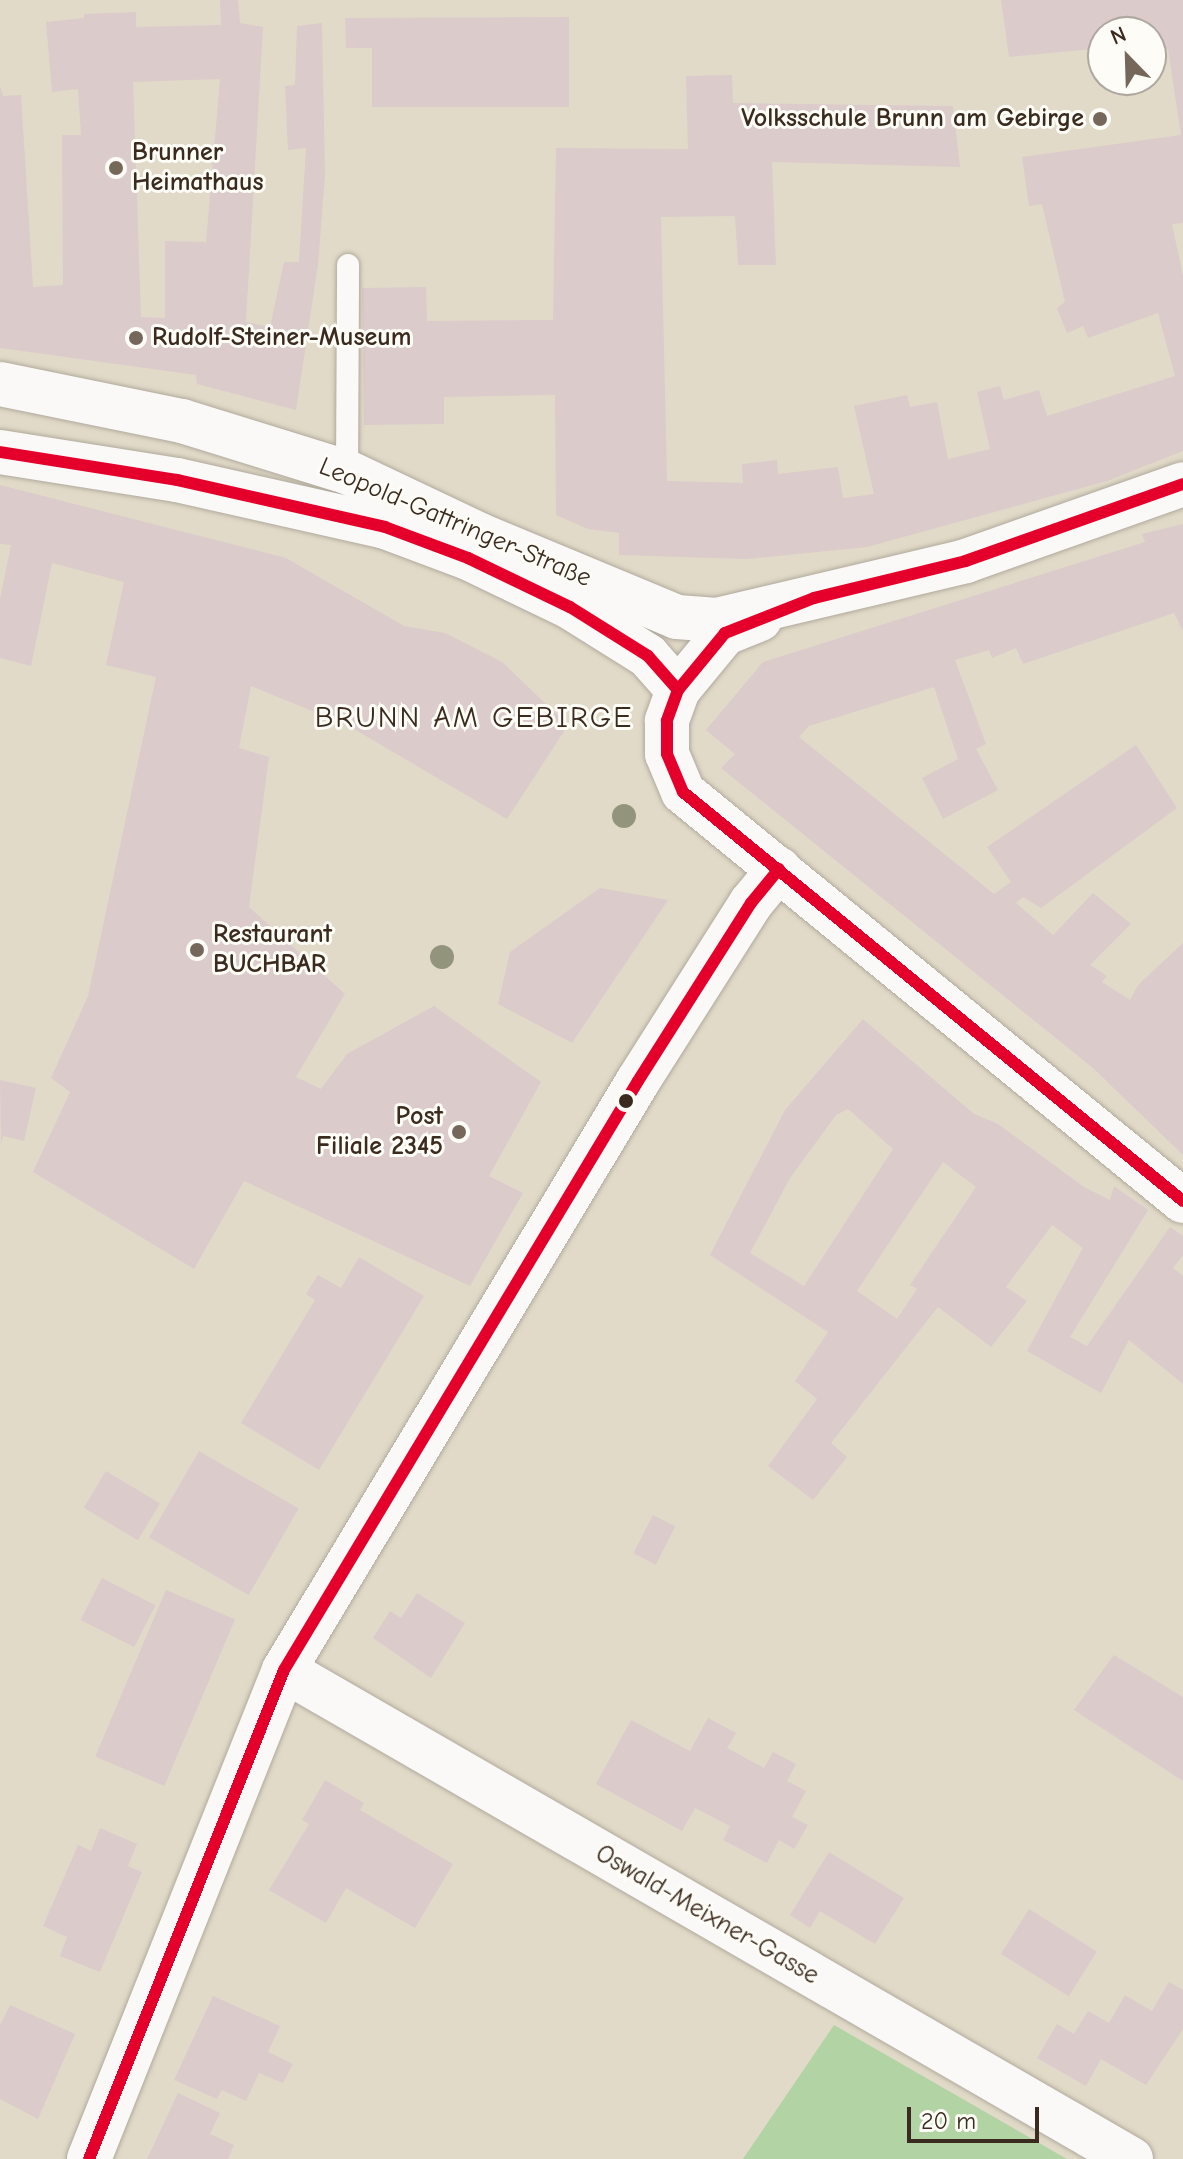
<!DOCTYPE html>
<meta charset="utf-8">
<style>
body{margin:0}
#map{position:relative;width:1183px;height:2159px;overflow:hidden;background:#e2dac8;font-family:"Comic Neue",sans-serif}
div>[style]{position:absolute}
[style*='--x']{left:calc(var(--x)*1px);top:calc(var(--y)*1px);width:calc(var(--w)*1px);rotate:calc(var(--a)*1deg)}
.green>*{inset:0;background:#b2d3a4}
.building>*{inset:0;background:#dbcbcb;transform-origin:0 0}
.roads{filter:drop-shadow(0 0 2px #b0aa9d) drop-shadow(0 0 2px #b0aa9d)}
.lane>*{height:22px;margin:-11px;padding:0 11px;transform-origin:11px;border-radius:11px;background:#fbf9f7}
.street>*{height:44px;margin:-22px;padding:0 22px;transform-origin:22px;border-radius:22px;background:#fbf9f7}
.primary>*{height:44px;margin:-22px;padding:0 22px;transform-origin:22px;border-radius:22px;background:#fbf9f7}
.bus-1>*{height:12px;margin:-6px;padding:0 6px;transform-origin:6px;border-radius:6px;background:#e4002b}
.trees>*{width:24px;height:24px;margin:-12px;border-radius:50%;background:#93947c}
.dots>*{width:22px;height:22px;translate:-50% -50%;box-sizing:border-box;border:4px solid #fdfcf7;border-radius:50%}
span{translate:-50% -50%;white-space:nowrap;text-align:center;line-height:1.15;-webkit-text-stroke:6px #fdfcf7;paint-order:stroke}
.poi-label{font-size:26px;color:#3b2a1e;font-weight:700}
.right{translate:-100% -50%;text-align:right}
.left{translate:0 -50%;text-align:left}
.street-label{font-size:26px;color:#3b2a1e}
.quarter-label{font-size:30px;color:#3b2a1e;letter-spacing:2px}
.north{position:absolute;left:1087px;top:16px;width:80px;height:80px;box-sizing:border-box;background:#fdfcf7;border:2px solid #afa8a0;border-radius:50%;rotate:337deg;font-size:22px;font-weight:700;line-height:32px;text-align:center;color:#3b2a1e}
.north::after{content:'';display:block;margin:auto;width:28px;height:36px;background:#75685a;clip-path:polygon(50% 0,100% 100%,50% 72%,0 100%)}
.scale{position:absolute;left:907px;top:2107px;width:132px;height:36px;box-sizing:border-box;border:4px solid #3b2a1e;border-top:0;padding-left:10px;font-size:24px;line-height:28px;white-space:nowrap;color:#3b2a1e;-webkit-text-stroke:6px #fdfcf7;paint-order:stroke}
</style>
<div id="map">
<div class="green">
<i style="clip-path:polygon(834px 2025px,1067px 2159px,743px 2159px)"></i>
</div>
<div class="building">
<i style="clip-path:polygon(evenodd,220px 0,238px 0,240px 23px,263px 27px,246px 322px,270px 327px,284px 262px,299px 262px,306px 148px,288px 150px,285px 86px,295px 85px,297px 26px,322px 23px,325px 175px,318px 265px,296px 410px,197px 384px,196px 375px,0 348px,0 86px,3px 96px,21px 95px,33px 287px,63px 285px,62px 135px,81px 135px,78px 89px,52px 92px,46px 22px,84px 18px,84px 14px,136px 12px,136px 27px,221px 25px,220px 0,220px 79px,206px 242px,165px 241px,165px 318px,141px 317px,133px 82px,220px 79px)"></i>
<i style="clip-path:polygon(1001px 0,1183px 0,1183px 223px,1172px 224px,1183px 276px,1183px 451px,1107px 481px,867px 547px,747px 559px,619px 555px,619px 533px,588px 529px,556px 515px,555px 395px,444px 397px,444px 424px,364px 425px,362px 288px,426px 287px,427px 321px,553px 320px,556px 148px,688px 149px,686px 76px,732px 75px,733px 103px,953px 106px,960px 167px,772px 162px,776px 265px,738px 265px,735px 216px,661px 217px,667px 481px,743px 483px,742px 464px,777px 460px,778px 474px,838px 467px,843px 498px,874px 494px,854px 406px,907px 395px,910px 407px,937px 402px,948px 459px,990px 449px,977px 392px,1000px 386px,1004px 400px,1039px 390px,1047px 416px,1175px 376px,1158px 313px,1088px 338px,1083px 326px,1067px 333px,1057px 308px,1065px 302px,1042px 204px,1029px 206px,1022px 157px,1181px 135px,1168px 49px,1151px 64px,1151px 32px,1103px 32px,1103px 48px,1009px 57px)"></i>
<i style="clip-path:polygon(569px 17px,569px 107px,372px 107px,372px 48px,346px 48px,345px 18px)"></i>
<i style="clip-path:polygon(0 485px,286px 558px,404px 626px,445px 633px,502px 662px,568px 725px,507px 819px,349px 726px,251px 686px,239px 748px,269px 757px,249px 907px,345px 994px,296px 1077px,321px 1089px,347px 1054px,434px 1006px,541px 1082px,489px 1176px,523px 1193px,470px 1286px,244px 1181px,194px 1269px,33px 1172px,70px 1092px,51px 1078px,88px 996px,156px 677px,106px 665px,124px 582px,52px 563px,31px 666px,0 658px,0 599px,11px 545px,0 544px)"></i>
<i style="clip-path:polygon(1183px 524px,1183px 631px,1174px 613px,1023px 664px,1016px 648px,992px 658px,989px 650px,955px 660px,986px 744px,976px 749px,998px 790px,943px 819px,922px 778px,958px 759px,934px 687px,809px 726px,799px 737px,994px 894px,1011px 882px,987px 847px,1136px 745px,1177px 808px,1041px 908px,1023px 897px,1016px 903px,1053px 935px,1093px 893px,1131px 924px,1090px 965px,1107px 976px,1102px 982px,1130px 1000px,1138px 985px,1183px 943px,1183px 1155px,1093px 1068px,721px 768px,735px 754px,706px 730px,763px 662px,1145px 542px,1142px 534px)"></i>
<i style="clip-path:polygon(600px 888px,668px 900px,572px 1043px,498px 1004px,510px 952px)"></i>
<i style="clip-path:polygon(evenodd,863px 1019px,974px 1114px,998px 1124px,1084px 1187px,1110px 1200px,1114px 1186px,1148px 1210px,1070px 1337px,1087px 1346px,1170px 1227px,1183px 1236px,1183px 1255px,1173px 1268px,1183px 1276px,1183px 1384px,1129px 1340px,1101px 1393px,1027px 1351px,1083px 1248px,1052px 1225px,1006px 1287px,1027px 1301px,991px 1347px,938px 1307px,831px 1443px,847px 1457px,813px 1500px,768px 1466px,817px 1399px,795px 1381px,828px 1332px,710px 1255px,785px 1110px,863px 1019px,848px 1109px,893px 1149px,804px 1286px,750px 1253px,790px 1178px,836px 1115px,848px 1109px,863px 1019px,943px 1162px,976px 1187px,910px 1285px,917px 1289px,897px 1319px,857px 1291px,943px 1162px)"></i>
<i style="clip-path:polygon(0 1080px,36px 1088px,24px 1141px,3px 1136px,1px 1145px)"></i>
<i style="clip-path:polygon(359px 1257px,424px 1296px,319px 1470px,241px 1423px,315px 1300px,306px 1294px,318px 1275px,341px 1288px)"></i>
<i style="left:199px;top:1451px;width:115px;height:100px;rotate:30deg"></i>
<i style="left:106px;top:1471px;width:63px;height:43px;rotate:31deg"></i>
<i style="left:653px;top:1515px;width:25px;height:43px;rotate:27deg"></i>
<i style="left:102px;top:1578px;width:60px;height:47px;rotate:27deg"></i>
<i style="left:166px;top:1590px;width:75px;height:181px;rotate:23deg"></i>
<i style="clip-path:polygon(417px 1593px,465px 1623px,431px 1678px,373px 1638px,390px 1611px,401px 1618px)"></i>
<i style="clip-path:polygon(1114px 1655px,1183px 1697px,1183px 1781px,1074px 1710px)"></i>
<i style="clip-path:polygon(708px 1718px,736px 1733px,727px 1748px,764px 1768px,773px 1752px,796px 1764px,787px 1781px,806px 1791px,792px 1817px,808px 1825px,794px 1849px,779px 1840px,767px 1863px,723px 1840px,730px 1826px,695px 1808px,682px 1831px,596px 1784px,631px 1720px,690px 1751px)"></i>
<i style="clip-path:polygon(325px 1780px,364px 1803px,360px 1810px,453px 1864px,415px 1928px,346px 1888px,326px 1923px,269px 1890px,309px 1824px,302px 1820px)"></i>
<i style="clip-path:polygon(100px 1828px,137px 1844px,128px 1866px,142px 1872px,100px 1972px,60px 1956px,67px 1937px,43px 1926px,78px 1845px,91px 1851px)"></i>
<i style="clip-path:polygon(829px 1852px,904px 1898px,875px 1944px,820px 1911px,810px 1928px,790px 1915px)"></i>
<i style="left:1029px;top:1909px;width:80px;height:53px;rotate:32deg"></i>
<i style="clip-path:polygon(1169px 1982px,1183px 1990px,1183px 2029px,1146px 2085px,1101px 2059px,1086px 2086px,1037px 2058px,1057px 2024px,1074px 2034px,1088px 2011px,1109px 2023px,1125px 1995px,1152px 2011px)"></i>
<i style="clip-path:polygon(213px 1996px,280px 2026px,268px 2052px,293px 2064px,283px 2083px,259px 2073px,246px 2101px,222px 2090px,217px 2099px,174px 2080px)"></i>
<i style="clip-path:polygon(10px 2005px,75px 2034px,38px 2119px,0 2099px,0 2025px)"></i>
<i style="clip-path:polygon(178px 2093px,220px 2113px,210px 2134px,234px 2145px,228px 2159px,147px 2159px)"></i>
</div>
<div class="roads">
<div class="lane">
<i style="--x:347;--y:472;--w:207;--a:-89.7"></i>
</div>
<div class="street">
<i style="--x:284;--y:1670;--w:978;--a:30"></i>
<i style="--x:89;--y:2159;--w:526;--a:-68.26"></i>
<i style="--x:284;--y:1670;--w:687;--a:-58.99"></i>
<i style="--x:638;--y:1081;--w:211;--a:-57.6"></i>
<i style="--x:751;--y:903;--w:44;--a:-50.5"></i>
</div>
<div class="primary">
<i style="--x:0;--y:384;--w:186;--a:11.5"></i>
<i style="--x:182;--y:421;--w:173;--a:17.2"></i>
<i style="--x:347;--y:472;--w:147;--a:25.3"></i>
<i style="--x:480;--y:535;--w:213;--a:22.6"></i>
<i style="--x:677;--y:617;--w:40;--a:4.3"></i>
<i style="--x:717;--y:620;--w:256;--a:-13.3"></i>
<i style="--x:966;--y:561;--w:230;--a:-19.5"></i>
<i style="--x:0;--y:452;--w:179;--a:9"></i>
<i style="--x:177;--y:480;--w:213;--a:12.7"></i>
<i style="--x:385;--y:527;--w:89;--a:20.5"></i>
<i style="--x:468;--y:558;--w:113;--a:25.7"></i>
<i style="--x:570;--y:607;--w:92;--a:32.1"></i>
<i style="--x:648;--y:656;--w:45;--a:48.6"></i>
<i style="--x:760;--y:619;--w:38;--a:158"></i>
<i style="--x:725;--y:633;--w:74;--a:129.5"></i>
<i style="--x:678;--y:690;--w:33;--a:110"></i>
<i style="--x:667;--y:721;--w:33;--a:90"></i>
<i style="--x:667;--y:754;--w:41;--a:67.2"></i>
<i style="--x:683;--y:792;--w:646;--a:39.28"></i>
</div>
</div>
<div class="bus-1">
<i style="--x:0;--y:452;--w:179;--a:9"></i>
<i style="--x:177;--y:480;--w:213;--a:12.7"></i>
<i style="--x:385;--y:527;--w:89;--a:20.5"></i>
<i style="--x:468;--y:558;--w:113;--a:25.7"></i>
<i style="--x:570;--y:607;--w:92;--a:32.1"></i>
<i style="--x:648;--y:656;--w:45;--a:48.6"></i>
<i style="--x:1183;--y:484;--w:230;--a:160.5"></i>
<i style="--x:966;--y:561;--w:156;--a:166.3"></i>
<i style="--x:814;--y:598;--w:96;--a:158.5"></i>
<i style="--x:725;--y:633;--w:74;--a:129.5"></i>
<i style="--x:678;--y:690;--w:33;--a:110"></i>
<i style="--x:667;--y:721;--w:33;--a:90"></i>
<i style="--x:667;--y:754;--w:41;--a:67.2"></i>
<i style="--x:683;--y:792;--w:646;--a:39.28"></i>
<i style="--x:89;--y:2159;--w:526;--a:-68.26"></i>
<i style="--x:284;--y:1670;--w:687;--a:-58.99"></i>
<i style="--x:638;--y:1081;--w:211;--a:-57.6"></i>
<i style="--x:751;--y:903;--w:44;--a:-50.5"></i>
</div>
<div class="trees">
<i style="left:624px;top:816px"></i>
<i style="left:442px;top:957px"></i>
</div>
<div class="dots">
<i style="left:1100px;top:119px;background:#75685a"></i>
<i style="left:116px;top:168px;background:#75685a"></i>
<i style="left:136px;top:338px;background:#75685a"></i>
<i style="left:197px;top:950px;background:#75685a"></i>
<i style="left:626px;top:1101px;background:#3b2a1e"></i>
<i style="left:459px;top:1132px;background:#75685a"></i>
</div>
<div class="poi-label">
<span class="right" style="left:1084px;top:119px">Volksschule Brunn am Gebirge</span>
<span class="left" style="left:132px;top:168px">Brunner<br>Heimathaus</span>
<span class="left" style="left:152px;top:338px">Rudolf-Steiner-Museum</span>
<span class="left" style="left:213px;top:950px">Restaurant<br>BUCHBAR</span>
<span class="right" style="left:443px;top:1132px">Post<br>Filiale 2345</span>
</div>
<div class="street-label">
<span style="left:455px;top:523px;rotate:23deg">Leopold-Gattringer-Straße</span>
<span style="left:707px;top:1915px;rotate:30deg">Oswald-Meixner-Gasse</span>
</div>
<div class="quarter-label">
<span style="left:474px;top:718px">BRUNN AM GEBIRGE</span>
</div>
<div class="north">N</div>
<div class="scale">20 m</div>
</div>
